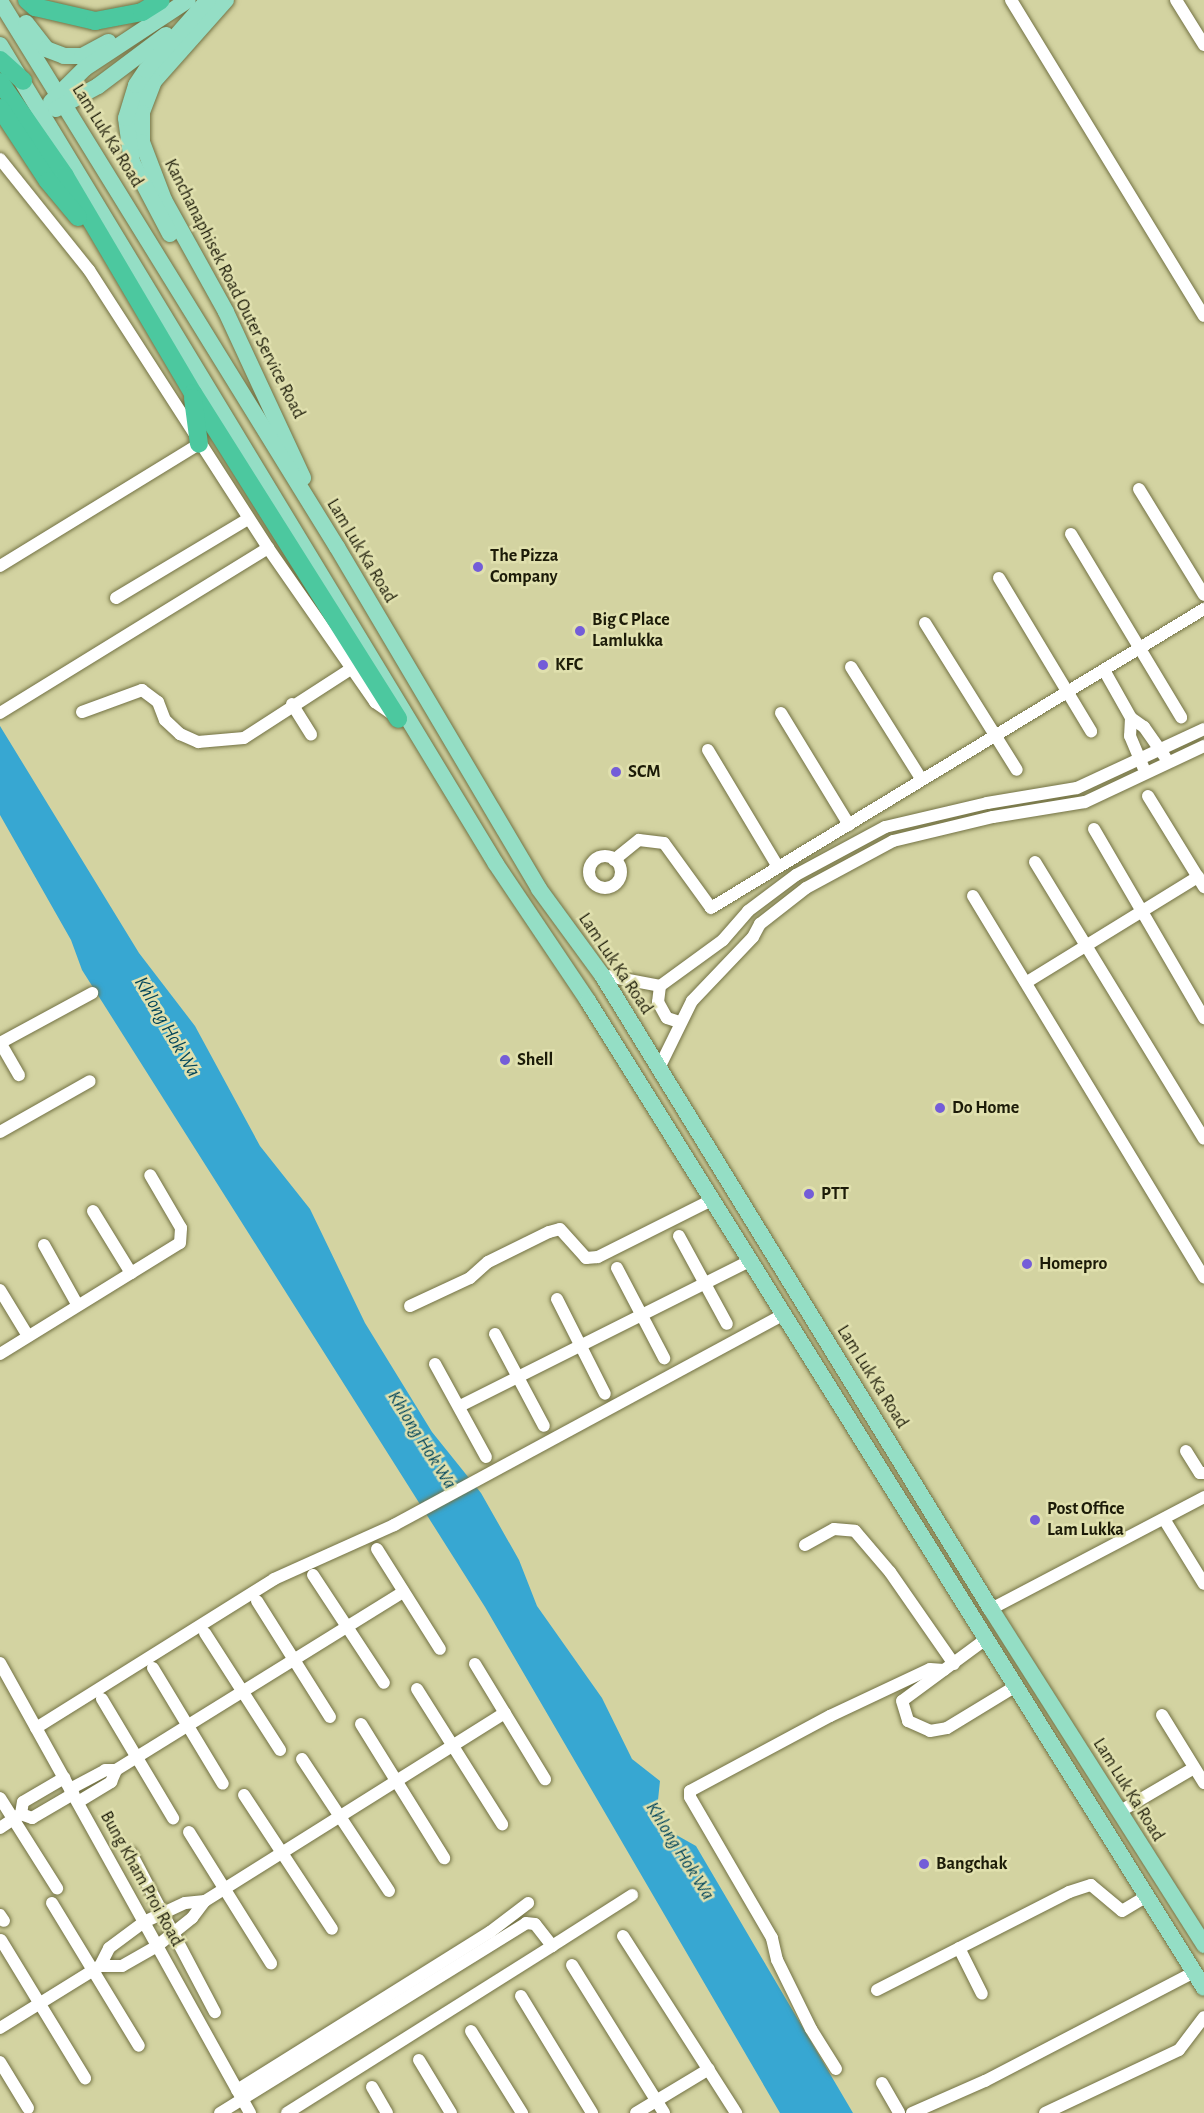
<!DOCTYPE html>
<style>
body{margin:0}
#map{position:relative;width:1204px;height:2113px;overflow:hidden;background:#d3d3a1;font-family:"Alegreya Sans",sans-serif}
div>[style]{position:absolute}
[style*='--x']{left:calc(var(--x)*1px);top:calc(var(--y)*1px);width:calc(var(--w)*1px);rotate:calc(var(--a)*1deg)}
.water>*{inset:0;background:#37a7d2}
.roads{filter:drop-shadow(0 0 2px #737244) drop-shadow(0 0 2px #737244)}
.minor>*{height:12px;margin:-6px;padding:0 6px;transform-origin:6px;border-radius:6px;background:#fff}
.minor>.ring{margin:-6px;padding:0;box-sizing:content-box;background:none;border:12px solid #fff;border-radius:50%}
.major>*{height:16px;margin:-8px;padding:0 8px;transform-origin:8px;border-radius:8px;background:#94dec5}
.highway>*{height:18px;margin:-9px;padding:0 9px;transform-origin:9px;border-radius:9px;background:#4cc89f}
.dots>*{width:16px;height:16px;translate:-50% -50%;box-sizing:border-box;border:3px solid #e0e0ae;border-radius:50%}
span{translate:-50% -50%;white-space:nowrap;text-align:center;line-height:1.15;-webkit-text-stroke:5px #e0e0ae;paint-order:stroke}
.street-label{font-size:18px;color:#1c1b08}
.poi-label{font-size:18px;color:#1c1b08;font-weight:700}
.left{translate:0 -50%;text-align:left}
.water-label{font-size:20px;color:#00445a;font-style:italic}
</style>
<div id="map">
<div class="water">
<i style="clip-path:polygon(0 726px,139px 953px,195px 1026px,260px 1146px,310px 1209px,365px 1323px,432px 1432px,481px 1493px,519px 1560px,537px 1606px,602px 1698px,632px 1759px,660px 1781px,658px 1800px,671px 1832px,696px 1846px,853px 2113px,780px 2113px,485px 1607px,82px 970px,71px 940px,0 815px)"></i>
</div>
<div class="roads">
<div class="minor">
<i style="--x:1011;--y:0;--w:370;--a:58.6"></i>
<i style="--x:1176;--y:0;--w:53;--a:58.1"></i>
<i style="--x:0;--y:159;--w:142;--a:51.3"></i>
<i style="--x:89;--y:270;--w:331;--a:57.2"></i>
<i style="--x:268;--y:548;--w:188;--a:55.2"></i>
<i style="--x:375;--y:702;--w:19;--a:35"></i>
<i style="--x:1139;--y:489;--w:124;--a:58.5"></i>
<i style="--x:1071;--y:534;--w:214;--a:59"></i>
<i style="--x:0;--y:566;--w:233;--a:-31.5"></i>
<i style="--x:999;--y:578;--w:179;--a:59"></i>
<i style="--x:116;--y:598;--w:154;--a:-30.9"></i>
<i style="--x:925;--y:623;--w:173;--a:58"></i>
<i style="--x:851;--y:667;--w:133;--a:57.9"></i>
<i style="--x:1104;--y:670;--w:55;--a:60.6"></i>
<i style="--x:1131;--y:718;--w:16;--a:35"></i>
<i style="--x:1144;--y:727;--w:37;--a:55"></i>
<i style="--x:292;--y:704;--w:36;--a:58"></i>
<i style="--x:82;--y:712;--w:64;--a:-20.1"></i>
<i style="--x:142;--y:690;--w:20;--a:37"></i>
<i style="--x:158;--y:702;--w:19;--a:69"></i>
<i style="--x:165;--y:720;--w:21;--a:43"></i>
<i style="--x:180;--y:734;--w:20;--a:24"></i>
<i style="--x:198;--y:742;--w:46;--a:-5"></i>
<i style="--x:244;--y:738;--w:129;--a:-32.9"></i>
<i style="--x:0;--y:713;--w:315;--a:-31.6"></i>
<i style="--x:781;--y:713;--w:131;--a:58.7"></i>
<i style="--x:1131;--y:718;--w:18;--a:93"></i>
<i style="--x:1130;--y:736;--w:34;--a:67"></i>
<i style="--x:708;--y:750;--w:136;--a:59.1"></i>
<i style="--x:1148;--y:796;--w:107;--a:58.4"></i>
<i style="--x:1094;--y:829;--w:219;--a:59.8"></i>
<i class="ring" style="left:589px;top:856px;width:20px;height:20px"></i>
<i style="--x:614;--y:860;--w:32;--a:-39"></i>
<i style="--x:639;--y:840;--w:25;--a:7"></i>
<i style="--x:664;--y:843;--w:80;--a:54.1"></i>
<i style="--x:711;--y:908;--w:577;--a:-31.24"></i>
<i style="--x:1035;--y:862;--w:324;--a:58.6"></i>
<i style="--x:973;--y:896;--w:446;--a:58.8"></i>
<i style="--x:602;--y:975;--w:59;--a:10.7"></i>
<i style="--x:660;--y:986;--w:78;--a:-36.1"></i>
<i style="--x:723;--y:940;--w:38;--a:-49"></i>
<i style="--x:748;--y:911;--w:60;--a:-36.9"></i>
<i style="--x:796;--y:875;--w:101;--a:-28.3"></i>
<i style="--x:885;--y:827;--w:105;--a:-13.2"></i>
<i style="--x:987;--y:803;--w:91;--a:-9.5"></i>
<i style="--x:1077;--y:788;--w:140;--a:-24.9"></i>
<i style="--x:1027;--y:982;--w:201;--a:-31.6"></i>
<i style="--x:660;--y:986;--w:16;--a:97"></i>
<i style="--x:658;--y:1002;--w:18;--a:61"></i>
<i style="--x:667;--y:1018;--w:13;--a:18"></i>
<i style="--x:0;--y:1043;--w:105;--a:-28.5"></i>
<i style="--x:1;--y:1044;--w:36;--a:60"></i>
<i style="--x:659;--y:1068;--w:75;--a:-63.8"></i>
<i style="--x:692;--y:1001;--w:88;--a:-46.4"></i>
<i style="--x:753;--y:937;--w:15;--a:-62"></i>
<i style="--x:760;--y:924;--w:58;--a:-38"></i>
<i style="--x:806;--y:888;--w:99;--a:-28.4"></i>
<i style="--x:893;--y:841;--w:103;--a:-13.5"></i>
<i style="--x:993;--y:817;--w:93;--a:-9.3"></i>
<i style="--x:1085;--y:802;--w:132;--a:-25.2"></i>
<i style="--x:0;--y:1132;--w:103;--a:-29.5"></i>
<i style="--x:93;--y:1211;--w:73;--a:58.5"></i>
<i style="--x:679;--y:1236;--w:100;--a:61.4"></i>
<i style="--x:44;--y:1245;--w:68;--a:60.8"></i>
<i style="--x:617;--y:1268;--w:102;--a:62.4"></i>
<i style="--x:0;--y:1290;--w:54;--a:58.7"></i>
<i style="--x:557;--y:1299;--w:106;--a:63.2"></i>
<i style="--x:410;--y:1306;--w:66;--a:-25"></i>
<i style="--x:470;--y:1278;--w:24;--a:-42"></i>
<i style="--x:488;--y:1262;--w:68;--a:-26.2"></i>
<i style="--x:549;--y:1232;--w:11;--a:-15"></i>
<i style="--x:560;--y:1229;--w:39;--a:48"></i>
<i style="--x:586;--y:1258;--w:12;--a:-5"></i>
<i style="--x:598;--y:1257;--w:127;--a:-26.6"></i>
<i style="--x:495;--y:1334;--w:104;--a:62"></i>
<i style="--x:0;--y:1354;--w:211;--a:-31.7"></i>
<i style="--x:180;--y:1243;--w:15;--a:-86"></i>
<i style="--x:181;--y:1228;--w:61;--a:-120.3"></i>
<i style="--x:435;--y:1364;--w:106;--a:61.3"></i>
<i style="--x:460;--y:1406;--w:324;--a:-26.6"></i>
<i style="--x:1186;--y:1451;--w:26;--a:58"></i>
<i style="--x:1200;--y:1473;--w:4;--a:0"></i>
<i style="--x:1164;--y:1519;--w:76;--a:58.4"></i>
<i style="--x:805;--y:1545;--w:33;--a:-29"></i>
<i style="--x:834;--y:1529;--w:21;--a:5"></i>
<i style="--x:855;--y:1531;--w:54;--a:49.5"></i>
<i style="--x:890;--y:1572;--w:112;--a:55.2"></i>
<i style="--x:377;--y:1549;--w:118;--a:57.8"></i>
<i style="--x:313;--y:1575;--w:129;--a:56.7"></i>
<i style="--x:257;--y:1601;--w:137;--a:57.8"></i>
<i style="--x:991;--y:1609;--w:241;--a:-27.7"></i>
<i style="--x:205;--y:1633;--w:139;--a:57.3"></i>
<i style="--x:986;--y:1639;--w:104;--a:143.6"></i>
<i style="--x:902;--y:1701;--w:21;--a:73"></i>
<i style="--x:908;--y:1721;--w:24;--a:24"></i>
<i style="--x:930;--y:1731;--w:17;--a:-10"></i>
<i style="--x:947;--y:1728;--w:81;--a:-31.3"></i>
<i style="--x:0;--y:1663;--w:515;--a:60.95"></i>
<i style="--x:475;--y:1664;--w:135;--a:58.7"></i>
<i style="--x:153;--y:1668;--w:135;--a:58.9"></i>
<i style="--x:417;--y:1689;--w:160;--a:57.8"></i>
<i style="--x:102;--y:1699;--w:139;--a:59.2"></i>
<i style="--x:1162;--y:1715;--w:80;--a:58.3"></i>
<i style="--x:361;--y:1724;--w:158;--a:58.2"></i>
<i style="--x:36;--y:1728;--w:281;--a:-32"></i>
<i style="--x:274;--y:1579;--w:132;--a:-24.2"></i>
<i style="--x:394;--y:1525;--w:443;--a:-28.4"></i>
<i style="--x:302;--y:1759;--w:158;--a:56.6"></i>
<i style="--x:70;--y:1789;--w:40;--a:-28"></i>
<i style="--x:105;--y:1770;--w:11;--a:0"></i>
<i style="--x:116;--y:1770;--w:338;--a:-31.8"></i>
<i style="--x:244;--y:1795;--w:160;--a:56.7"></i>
<i style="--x:0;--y:1798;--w:107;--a:57.7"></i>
<i style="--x:78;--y:1802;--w:39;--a:-31"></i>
<i style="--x:111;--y:1782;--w:13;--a:-67"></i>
<i style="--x:1119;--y:1812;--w:87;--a:-30.4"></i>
<i style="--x:21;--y:1814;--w:12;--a:20"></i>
<i style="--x:32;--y:1818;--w:48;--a:-30.3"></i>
<i style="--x:0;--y:1828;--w:25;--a:-34"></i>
<i style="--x:21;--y:1814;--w:12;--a:-81"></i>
<i style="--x:23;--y:1802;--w:48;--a:-30.3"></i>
<i style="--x:189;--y:1832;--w:155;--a:58"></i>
<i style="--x:131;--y:1853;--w:180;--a:62.2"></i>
<i style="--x:52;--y:1903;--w:167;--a:58.7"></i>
<i style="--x:0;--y:1915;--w:7;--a:56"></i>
<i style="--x:623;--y:1936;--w:210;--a:57.4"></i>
<i style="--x:1;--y:1940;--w:162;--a:58.7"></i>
<i style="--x:959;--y:1948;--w:51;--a:63.4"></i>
<i style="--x:572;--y:1965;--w:174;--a:58.1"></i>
<i style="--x:100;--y:1966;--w:22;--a:0"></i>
<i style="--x:122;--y:1966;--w:40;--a:-29.7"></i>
<i style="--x:157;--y:1946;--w:45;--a:-38.7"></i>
<i style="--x:192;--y:1918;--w:21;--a:-53"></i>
<i style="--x:205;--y:1901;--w:354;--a:-32.1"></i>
<i style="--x:877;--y:1990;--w:216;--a:-27"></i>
<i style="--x:1069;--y:1892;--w:23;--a:-18"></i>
<i style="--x:1091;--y:1885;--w:40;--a:40"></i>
<i style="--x:1122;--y:1911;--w:29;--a:-31"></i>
<i style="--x:521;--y:1996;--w:137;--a:58.7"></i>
<i style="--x:0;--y:2028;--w:118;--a:-31.8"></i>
<i style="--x:100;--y:1966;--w:20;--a:-63"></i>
<i style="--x:109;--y:1948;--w:44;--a:-36.6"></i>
<i style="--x:144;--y:1922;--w:45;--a:-24.9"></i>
<i style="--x:185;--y:1903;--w:20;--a:-6"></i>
<i style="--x:471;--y:2031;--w:97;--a:58.1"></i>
<i style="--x:419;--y:2060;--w:62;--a:58.9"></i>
<i style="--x:0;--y:2062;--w:54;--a:58.7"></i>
<i style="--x:836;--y:2069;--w:47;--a:-122"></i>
<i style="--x:811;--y:2029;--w:77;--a:-116.2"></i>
<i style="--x:777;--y:1960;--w:23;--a:-103"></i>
<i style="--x:772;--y:1938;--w:163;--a:-120.2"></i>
<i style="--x:690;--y:1797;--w:6;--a:-90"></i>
<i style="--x:690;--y:1791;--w:159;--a:-28.2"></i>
<i style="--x:830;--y:1716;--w:110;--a:-25.2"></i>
<i style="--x:930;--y:1669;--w:14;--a:4"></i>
<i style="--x:882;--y:2083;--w:34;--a:60"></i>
<i style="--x:372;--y:2087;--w:30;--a:60"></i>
<i style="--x:237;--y:2090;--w:298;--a:-32"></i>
<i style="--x:490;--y:1932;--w:48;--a:-37.3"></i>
<i style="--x:220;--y:2113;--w:360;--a:-31.8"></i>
<i style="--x:526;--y:1923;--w:9;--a:6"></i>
<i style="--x:535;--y:1924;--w:28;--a:52"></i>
<i style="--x:552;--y:1946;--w:95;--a:-32.5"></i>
<i style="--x:287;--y:2113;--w:313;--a:-32.2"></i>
<i style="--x:636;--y:2113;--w:85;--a:-31.1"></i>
<i style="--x:912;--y:2113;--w:80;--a:-23.7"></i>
<i style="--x:985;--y:2081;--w:236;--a:-27.5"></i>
<i style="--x:1045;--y:2113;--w:148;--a:-25.2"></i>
<i style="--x:1179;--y:2050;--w:41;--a:-52.9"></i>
</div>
<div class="major">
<i style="--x:226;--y:0;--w:108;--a:131.6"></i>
<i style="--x:154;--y:81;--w:34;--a:111"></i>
<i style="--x:142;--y:113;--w:29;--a:90"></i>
<i style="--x:142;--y:142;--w:62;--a:69.2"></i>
<i style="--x:164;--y:200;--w:128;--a:61"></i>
<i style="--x:226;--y:312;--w:183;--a:65.1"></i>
<i style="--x:0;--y:1;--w:642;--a:58.32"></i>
<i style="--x:337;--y:547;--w:397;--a:59.4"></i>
<i style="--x:539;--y:889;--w:107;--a:53.8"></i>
<i style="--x:602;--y:975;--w:744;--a:58.47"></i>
<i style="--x:991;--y:1609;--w:398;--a:57.6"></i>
<i style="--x:26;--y:23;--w:33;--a:52"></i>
<i style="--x:46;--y:49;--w:19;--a:21"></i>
<i style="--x:64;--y:56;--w:18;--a:0"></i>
<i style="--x:82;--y:56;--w:30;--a:-28"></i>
<i style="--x:0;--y:45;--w:957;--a:58.8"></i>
<i style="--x:496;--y:864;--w:165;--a:56.1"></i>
<i style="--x:588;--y:1001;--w:1163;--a:58.03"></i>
<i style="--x:51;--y:102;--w:48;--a:-45"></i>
<i style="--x:85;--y:68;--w:123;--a:-33.4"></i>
<i style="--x:56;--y:109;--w:48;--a:-28.7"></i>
<i style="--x:98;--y:86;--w:85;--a:-36.9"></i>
<i style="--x:170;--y:234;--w:81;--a:-117.8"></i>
<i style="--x:132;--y:162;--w:44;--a:-97.8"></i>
<i style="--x:126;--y:118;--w:34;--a:-73"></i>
<i style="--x:136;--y:85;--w:18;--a:-56"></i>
<i style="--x:146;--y:70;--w:94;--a:-48.5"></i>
</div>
<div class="highway">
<i style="--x:27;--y:0;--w:11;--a:41"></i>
<i style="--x:35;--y:7;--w:62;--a:13.1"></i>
<i style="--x:95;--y:21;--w:48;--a:-10.8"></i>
<i style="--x:142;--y:12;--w:22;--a:-32"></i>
<i style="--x:0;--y:60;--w:31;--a:42"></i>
<i style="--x:0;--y:82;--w:114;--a:55.3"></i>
<i style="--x:65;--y:176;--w:252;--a:59.5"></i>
<i style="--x:193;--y:393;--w:385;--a:57.8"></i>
<i style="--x:0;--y:108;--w:87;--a:56.7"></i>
<i style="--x:48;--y:181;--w:47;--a:50.2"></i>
<i style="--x:193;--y:398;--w:46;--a:82.6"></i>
</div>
</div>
<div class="dots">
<i style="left:478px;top:567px;background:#745dd8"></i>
<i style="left:580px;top:631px;background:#745dd8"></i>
<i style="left:543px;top:665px;background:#745dd8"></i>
<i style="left:616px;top:772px;background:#745dd8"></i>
<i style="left:505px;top:1060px;background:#745dd8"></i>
<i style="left:940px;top:1108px;background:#745dd8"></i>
<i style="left:809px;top:1194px;background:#745dd8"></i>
<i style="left:1027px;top:1264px;background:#745dd8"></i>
<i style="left:1035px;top:1520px;background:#745dd8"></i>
<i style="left:924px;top:1864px;background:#745dd8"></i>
</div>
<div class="street-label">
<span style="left:107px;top:136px;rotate:58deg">Lam Luk Ka Road</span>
<span style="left:234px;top:289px;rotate:63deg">Kanchanaphisek Road Outer Service Road</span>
<span style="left:361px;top:551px;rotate:59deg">Lam Luk Ka Road</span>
<span style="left:615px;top:964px;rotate:56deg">Lam Luk Ka Road</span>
<span style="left:872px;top:1377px;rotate:58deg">Lam Luk Ka Road</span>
<span style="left:1128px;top:1790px;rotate:58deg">Lam Luk Ka Road</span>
<span style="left:141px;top:1879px;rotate:61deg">Bung Kham Proi Road</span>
</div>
<div class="poi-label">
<span class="left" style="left:490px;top:567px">The Pizza<br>Company</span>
<span class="left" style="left:592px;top:631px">Big C Place<br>Lamlukka</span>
<span class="left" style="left:555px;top:665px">KFC</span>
<span class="left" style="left:628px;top:772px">SCM</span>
<span class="left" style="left:517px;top:1060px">Shell</span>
<span class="left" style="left:952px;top:1108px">Do Home</span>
<span class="left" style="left:821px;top:1194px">PTT</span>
<span class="left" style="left:1039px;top:1264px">Homepro</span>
<span class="left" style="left:1047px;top:1520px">Post Office<br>Lam Lukka</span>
<span class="left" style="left:936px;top:1864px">Bangchak</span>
</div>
<div class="water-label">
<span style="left:167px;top:1027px;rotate:60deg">Khlong Hok Wa</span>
<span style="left:422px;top:1440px;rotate:58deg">Khlong Hok Wa</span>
<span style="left:680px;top:1851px;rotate:58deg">Khlong Hok Wa</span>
</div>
</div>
